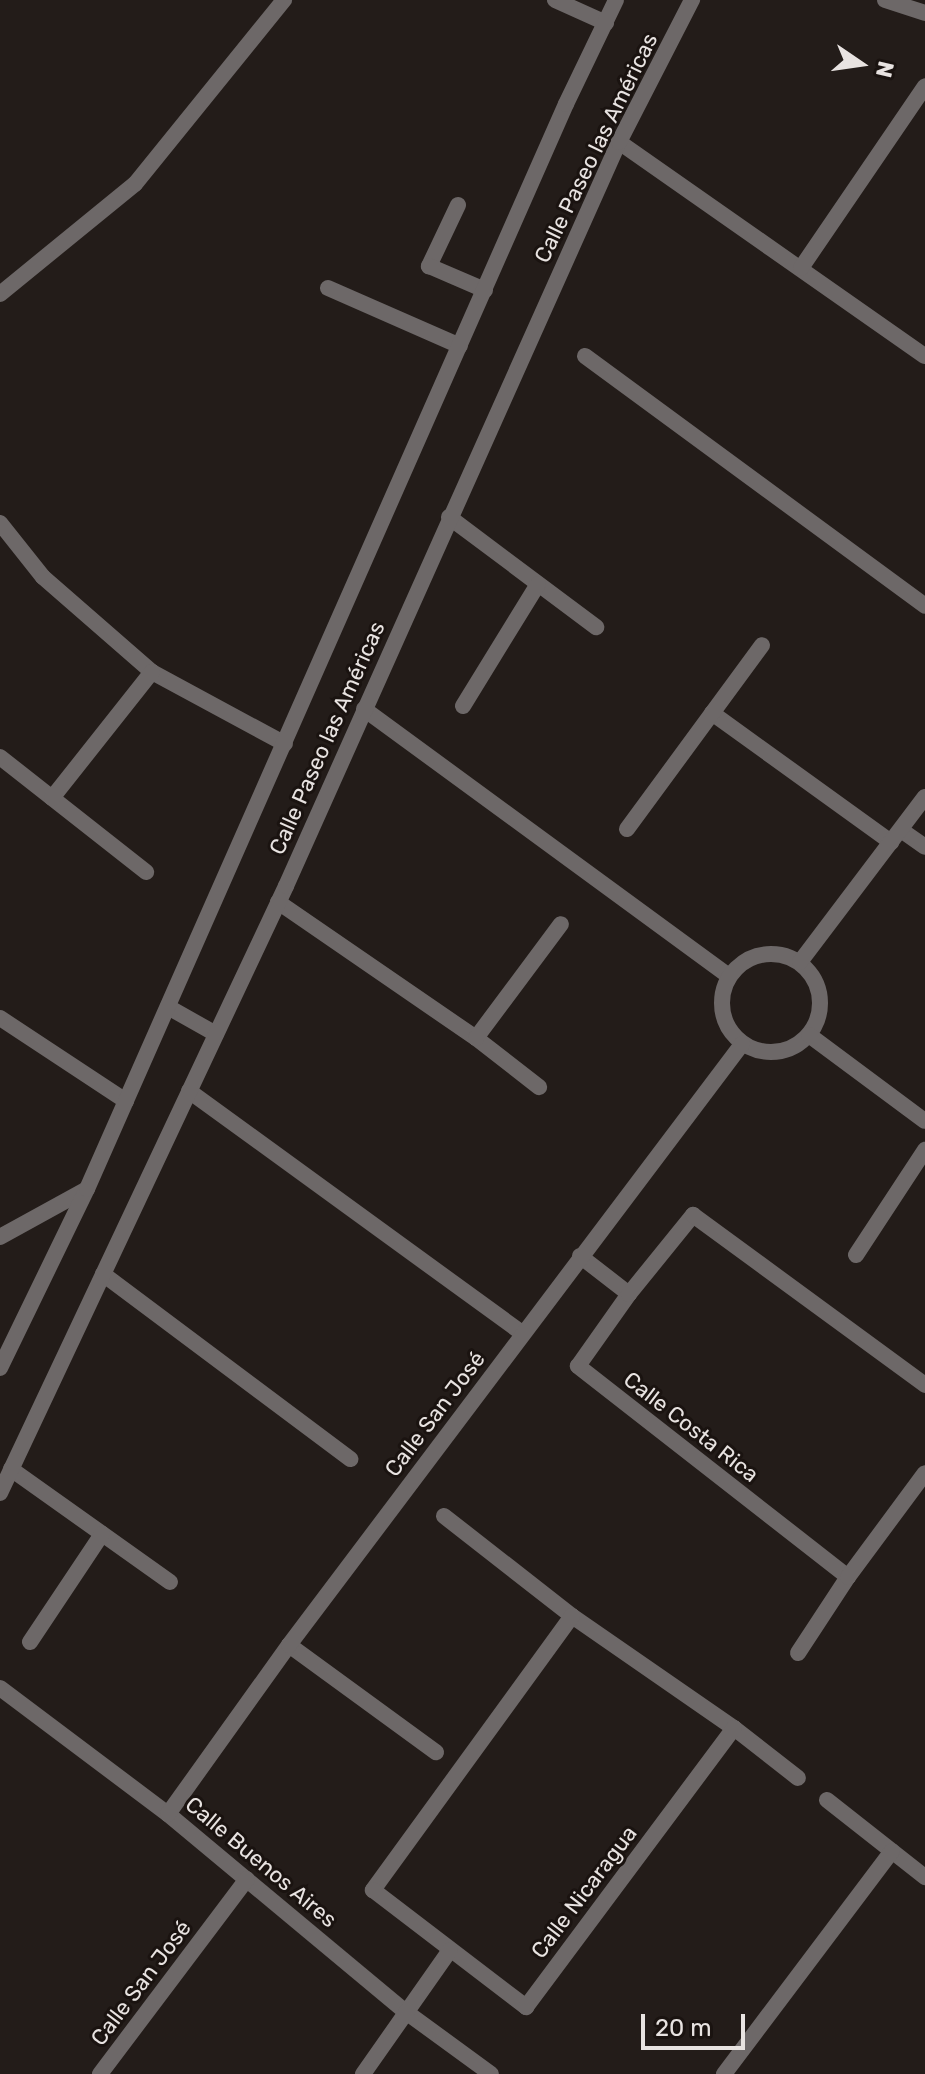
<!DOCTYPE html>
<meta charset="utf-8">
<style>
body{margin:0}
#map{position:relative;width:925px;height:2074px;overflow:hidden;background:#231c19;font-family:Rubik,sans-serif}
div>[style]{position:absolute}
[style*='--x']{left:calc(var(--x)*1px);top:calc(var(--y)*1px);width:calc(var(--w)*1px);rotate:calc(var(--a)*1deg)}
.service>*{height:16px;margin:-8px;padding:0 8px;transform-origin:8px;border-radius:8px;background:#6d6868}
.minor>*{height:16px;margin:-8px;padding:0 8px;transform-origin:8px;border-radius:8px;background:#6d6868}
.minor>.ring{margin:-8px;padding:0;box-sizing:content-box;background:none;border:16px solid #6d6868;border-radius:50%}
.tertiary>*{height:16px;margin:-8px;padding:0 8px;transform-origin:8px;border-radius:8px;background:#6d6868}
span{translate:-50% -50%;white-space:nowrap;text-align:center;line-height:1.15;-webkit-text-stroke:6px #1a1310;paint-order:stroke}
.street-label{font-size:22px;color:#e8e3e1}
.north{position:absolute;left:821px;top:24px;width:80px;height:80px;-webkit-text-stroke:6px #1a1310;paint-order:stroke;rotate:103deg;font-size:22px;font-weight:700;line-height:32px;text-align:center;color:#e8e3e1}
.north::after{content:'';display:block;margin:auto;width:28px;height:36px;background:#e8e3e1;clip-path:polygon(50% 0,100% 100%,50% 72%,0 100%)}
.scale{position:absolute;left:641px;top:2014px;width:104px;height:36px;box-sizing:border-box;border:4px solid #e8e3e1;border-top:0;padding-left:10px;font-size:24px;line-height:28px;white-space:nowrap;color:#e8e3e1;-webkit-text-stroke:6px #1a1310;paint-order:stroke}
</style>
<div id="map">
<div class="service">
<i style="--x:458;--y:205;--w:68;--a:115.4"></i>
<i style="--x:429;--y:266;--w:61;--a:23.2"></i>
<i style="--x:328;--y:288;--w:144;--a:23.7"></i>
</div>
<div class="minor">
<i style="--x:555;--y:0;--w:56;--a:24.3"></i>
<i style="--x:885;--y:0;--w:42;--a:18"></i>
<i style="--x:619;--y:142;--w:373;--a:35"></i>
<i style="--x:801;--y:268;--w:220;--a:-55.7"></i>
<i style="--x:0;--y:294;--w:174;--a:-39.2"></i>
<i style="--x:135;--y:184;--w:237;--a:-51"></i>
<i style="--x:585;--y:356;--w:422;--a:36.3"></i>
<i style="--x:449;--y:517;--w:184;--a:36.8"></i>
<i style="--x:0;--y:523;--w:69;--a:51.5"></i>
<i style="--x:43;--y:577;--w:145;--a:41.1"></i>
<i style="--x:152;--y:672;--w:151;--a:28.4"></i>
<i style="--x:463;--y:706;--w:143;--a:-58.4"></i>
<i style="--x:364;--y:709;--w:452;--a:36.2"></i>
<i style="--x:712;--y:713;--w:221;--a:35.8"></i>
<i style="--x:0;--y:757;--w:186;--a:38.2"></i>
<i style="--x:52;--y:798;--w:161;--a:-51.6"></i>
<i style="--x:627;--y:829;--w:228;--a:-53.7"></i>
<i style="--x:901;--y:830;--w:29;--a:35"></i>
<i style="--x:278;--y:902;--w:240;--a:34.5"></i>
<i style="--x:476;--y:1038;--w:80;--a:37.9"></i>
<i class="ring" style="left:722px;top:954px;width:82px;height:82px"></i>
<i style="--x:800;--y:962;--w:207;--a:-52.9"></i>
<i style="--x:0;--y:1018;--w:151;--a:33.4"></i>
<i style="--x:809;--y:1035;--w:144;--a:36.6"></i>
<i style="--x:476;--y:1038;--w:142;--a:-53.3"></i>
<i style="--x:189;--y:1091;--w:412;--a:36"></i>
<i style="--x:0;--y:1237;--w:99;--a:-28.9"></i>
<i style="--x:856;--y:1255;--w:126;--a:-56.7"></i>
<i style="--x:580;--y:1256;--w:62;--a:37.8"></i>
<i style="--x:103;--y:1274;--w:309;--a:36.8"></i>
<i style="--x:11;--y:1469;--w:195;--a:35.4"></i>
<i style="--x:444;--y:1516;--w:162;--a:38"></i>
<i style="--x:572;--y:1616;--w:197;--a:34.7"></i>
<i style="--x:734;--y:1728;--w:81;--a:38"></i>
<i style="--x:848;--y:1577;--w:343;--a:-142"></i>
<i style="--x:578;--y:1366;--w:88;--a:-54.7"></i>
<i style="--x:629;--y:1294;--w:102;--a:-51"></i>
<i style="--x:693;--y:1215;--w:288;--a:36.2"></i>
<i style="--x:572;--y:1616;--w:339;--a:126"></i>
<i style="--x:373;--y:1890;--w:193;--a:37.4"></i>
<i style="--x:526;--y:2007;--w:348;--a:-53.3"></i>
<i style="--x:30;--y:1642;--w:130;--a:-56.3"></i>
<i style="--x:289;--y:1645;--w:182;--a:36.1"></i>
<i style="--x:798;--y:1653;--w:91;--a:-56.7"></i>
<i style="--x:848;--y:1577;--w:129;--a:-53.5"></i>
<i style="--x:0;--y:1688;--w:210;--a:36.9"></i>
<i style="--x:168;--y:1814;--w:310;--a:39.8"></i>
<i style="--x:406;--y:2012;--w:105;--a:36.1"></i>
<i style="--x:827;--y:1800;--w:125;--a:38.2"></i>
<i style="--x:168;--y:1814;--w:208;--a:-54.4"></i>
<i style="--x:289;--y:1645;--w:753;--a:-52.99"></i>
<i style="--x:100;--y:2074;--w:244;--a:-53"></i>
<i style="--x:363;--y:2074;--w:151;--a:-54.9"></i>
<i style="--x:724;--y:2074;--w:279;--a:-53"></i>
</div>
<div class="tertiary">
<i style="--x:168;--y:1007;--w:55;--a:29.4"></i>
<i style="--x:0;--y:1368;--w:199;--a:-64.1"></i>
<i style="--x:87;--y:1189;--w:1186;--a:-66.18"></i>
<i style="--x:566;--y:104;--w:115;--a:-64.3"></i>
<i style="--x:0;--y:1493;--w:671;--a:-64.77"></i>
<i style="--x:286;--y:886;--w:815;--a:-65.89"></i>
<i style="--x:619;--y:142;--w:160;--a:-62.8"></i>
</div>
<div class="street-label">
<span style="left:596px;top:148px;rotate:-64deg">Calle Paseo las Américas</span>
<span style="left:327px;top:738px;rotate:-66deg">Calle Paseo las Américas</span>
<span style="left:435px;top:1414px;rotate:-53deg">Calle San José</span>
<span style="left:691px;top:1427px;rotate:38deg">Calle Costa Rica</span>
<span style="left:261px;top:1862px;rotate:40deg">Calle Buenos Aires</span>
<span style="left:584px;top:1892px;rotate:-53deg">Calle Nicaragua</span>
<span style="left:141px;top:1983px;rotate:-53deg">Calle San José</span>
</div>
<div class="north">N</div>
<div class="scale">20 m</div>
</div>
